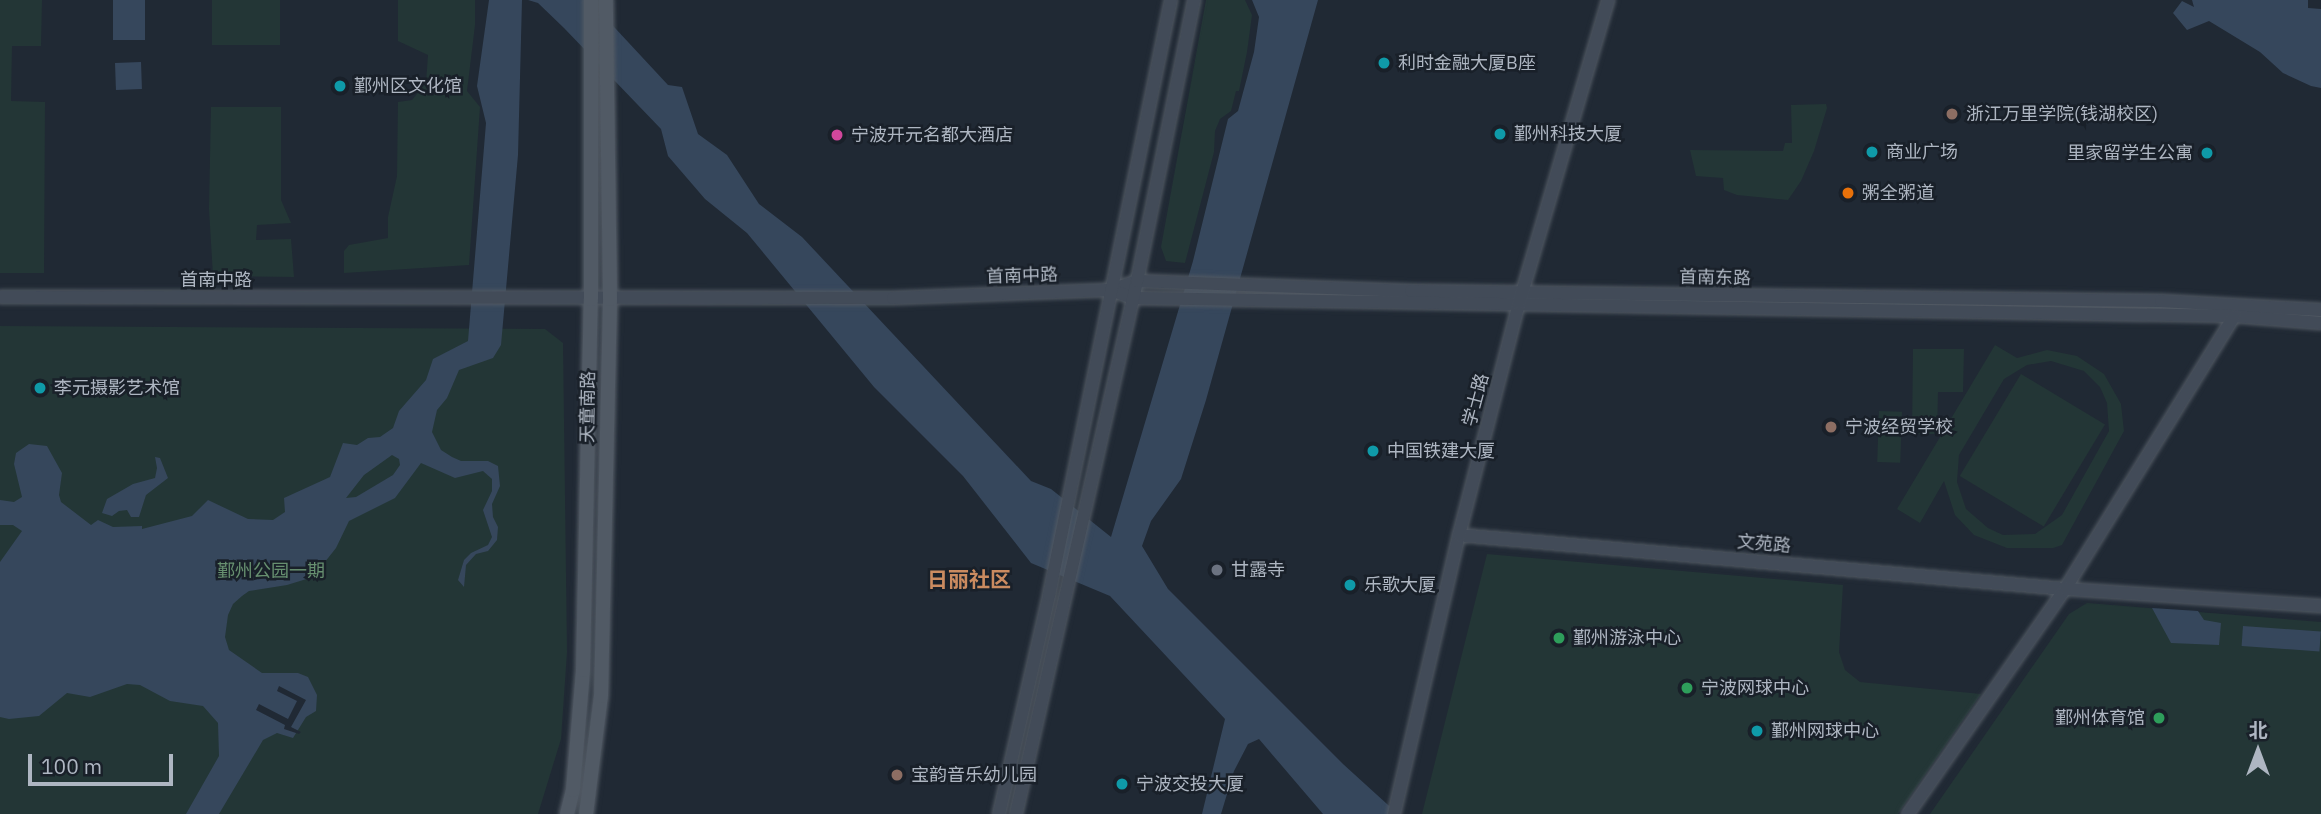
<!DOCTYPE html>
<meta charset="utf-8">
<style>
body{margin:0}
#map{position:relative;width:2321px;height:814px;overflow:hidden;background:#202934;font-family:"IBM Plex Sans","Noto Sans SC",sans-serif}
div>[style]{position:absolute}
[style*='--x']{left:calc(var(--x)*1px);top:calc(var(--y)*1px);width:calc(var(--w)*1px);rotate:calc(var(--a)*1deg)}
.green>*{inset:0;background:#233636;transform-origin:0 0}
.water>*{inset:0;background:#36475c;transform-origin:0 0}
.pier>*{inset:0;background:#202934}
.roads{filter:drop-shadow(0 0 2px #515963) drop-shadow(0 0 2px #515963)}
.secondary>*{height:12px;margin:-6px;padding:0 6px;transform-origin:6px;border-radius:6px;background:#424b58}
.primary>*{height:14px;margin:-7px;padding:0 7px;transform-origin:7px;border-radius:7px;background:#515a65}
.dots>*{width:19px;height:19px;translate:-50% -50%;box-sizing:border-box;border:4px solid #192029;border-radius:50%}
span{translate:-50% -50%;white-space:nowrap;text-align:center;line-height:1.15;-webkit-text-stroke:5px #192029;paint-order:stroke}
.poi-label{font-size:18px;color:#aeb6c2}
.left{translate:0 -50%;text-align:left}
.right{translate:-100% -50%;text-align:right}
.street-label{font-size:18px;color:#aeb6c2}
.park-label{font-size:18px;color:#679070}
.quarter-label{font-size:21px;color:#cb8b60;font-weight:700}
.north{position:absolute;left:2223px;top:716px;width:70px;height:70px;-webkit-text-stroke:5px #192029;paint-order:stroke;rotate:0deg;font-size:19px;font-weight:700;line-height:28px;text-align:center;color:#aeb6c2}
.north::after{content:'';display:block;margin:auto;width:24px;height:32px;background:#aeb6c2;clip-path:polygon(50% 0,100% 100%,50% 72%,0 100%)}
.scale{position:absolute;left:28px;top:754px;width:145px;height:32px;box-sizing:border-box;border:4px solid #aeb6c2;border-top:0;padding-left:9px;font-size:21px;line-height:24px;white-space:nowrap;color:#aeb6c2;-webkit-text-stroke:5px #192029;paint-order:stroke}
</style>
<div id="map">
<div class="green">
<i style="clip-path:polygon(0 0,42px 0,41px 46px,12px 46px,11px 101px,45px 102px,44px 273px,0 273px)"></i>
<i style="left:212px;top:0;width:68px;height:45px"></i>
<i style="clip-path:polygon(398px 0,475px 0,475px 25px,467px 91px,480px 107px,469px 265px,344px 273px,344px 251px,349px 245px,388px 238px,388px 217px,397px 176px,398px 102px,412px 100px,426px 83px,428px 55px,398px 41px)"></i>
<i style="clip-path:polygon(1206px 0,1245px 0,1252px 15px,1247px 52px,1239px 91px,1236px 91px,1231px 111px,1220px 119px,1215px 131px,1214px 152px,1185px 263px,1166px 261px,1161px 247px)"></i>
<i style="clip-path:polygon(1826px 104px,1827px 108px,1814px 151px,1801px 181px,1788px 200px,1737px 195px,1724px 190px,1723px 178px,1696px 176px,1690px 150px,1783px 151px,1785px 143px,1792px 143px,1791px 105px)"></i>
<i style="clip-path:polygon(211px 107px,281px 107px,281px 200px,291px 223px,257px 225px,256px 240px,291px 239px,294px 277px,213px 276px,209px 209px)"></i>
<i style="clip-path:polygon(0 326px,545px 329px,563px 343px,567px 652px,561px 739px,538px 814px,0 814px)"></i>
<i style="clip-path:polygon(evenodd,1995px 345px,2017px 358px,2047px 350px,2077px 356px,2104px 374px,2121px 404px,2124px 431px,2062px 545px,2053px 548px,2007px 548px,1974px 535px,1955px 515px,1944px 481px,1920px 523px,1897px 509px,1995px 345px,2051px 361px,2084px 371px,2100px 387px,2107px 403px,2109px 431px,2062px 515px,2035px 534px,2003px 535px,1988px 528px,1966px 509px,1957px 482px,1959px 455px,2004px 379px,2027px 365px,2051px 361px)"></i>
<i style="clip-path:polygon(1913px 349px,1964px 349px,1963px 392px,1938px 392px,1937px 434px,1912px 434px)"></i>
<i style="left:2021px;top:374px;width:98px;height:119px;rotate:31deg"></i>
<i style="left:1879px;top:411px;width:23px;height:51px;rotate:2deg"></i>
<i style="clip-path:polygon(1487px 554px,1843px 585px,1839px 652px,1845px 670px,1860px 682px,1981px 694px,1898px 814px,1422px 814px)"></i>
<i style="clip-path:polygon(2087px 603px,2321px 622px,2321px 814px,1930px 814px,2069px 614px)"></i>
</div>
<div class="water">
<i style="left:113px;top:0;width:32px;height:40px"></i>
<i style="clip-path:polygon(evenodd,489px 0,522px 0,518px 155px,501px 345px,493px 358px,459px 370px,447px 398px,437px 410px,432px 432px,441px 450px,452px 457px,461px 461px,488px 461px,498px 466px,500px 486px,492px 504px,493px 517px,498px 527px,497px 540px,488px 551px,476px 554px,466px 565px,464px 587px,458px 580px,464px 560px,471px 553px,488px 545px,492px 537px,483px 510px,492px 491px,492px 479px,483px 471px,455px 478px,421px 463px,395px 498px,349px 521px,336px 548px,313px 577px,287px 585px,249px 591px,242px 596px,233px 604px,228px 615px,225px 637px,229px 650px,262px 673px,298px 673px,308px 677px,317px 695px,316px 711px,306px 717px,293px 738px,277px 733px,263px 740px,219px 814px,186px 814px,219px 756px,218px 723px,203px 706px,170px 701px,140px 685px,127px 684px,90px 697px,67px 693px,39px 716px,9px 719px,0 717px,0 562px,22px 531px,13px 525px,0 525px,0 500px,14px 502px,22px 497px,14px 464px,16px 453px,29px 444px,47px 446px,62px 473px,59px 495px,61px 502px,91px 525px,98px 520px,113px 527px,142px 526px,142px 529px,192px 516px,208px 500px,248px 519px,273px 520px,285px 512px,284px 498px,330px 477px,343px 443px,357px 445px,368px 438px,380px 437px,393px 428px,399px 411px,426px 380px,433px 359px,468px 341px,486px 123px,477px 86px,489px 0,392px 455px,399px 459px,400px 465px,393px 475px,356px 497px,346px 498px,364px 475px,392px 455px)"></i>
<i style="clip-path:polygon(528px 0,589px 0,668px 85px,682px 87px,698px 134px,727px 155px,759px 204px,802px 237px,1031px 481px,1051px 489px,1111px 537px,1193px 261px,1228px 119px,1238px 111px,1254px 52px,1259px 17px,1252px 0,1318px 0,1206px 400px,1181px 479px,1151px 521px,1142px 546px,1168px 589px,1343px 764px,1398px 814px,1323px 814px,1259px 739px,1248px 744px,1234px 771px,1221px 814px,1202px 814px,1225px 719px,1110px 596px,1031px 563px,963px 476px,874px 387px,747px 233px,705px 199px,668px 156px,661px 129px,564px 28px,538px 3px)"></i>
<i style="clip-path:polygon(2192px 0,2308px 0,2308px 8px,2321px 9px,2321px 88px,2311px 86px,2283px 73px,2260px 52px,2209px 21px,2187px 30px,2173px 13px,2182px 1px,2194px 7px)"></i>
<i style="left:141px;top:62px;width:27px;height:26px;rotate:88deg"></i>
<i style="clip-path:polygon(155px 457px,160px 458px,168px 478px,146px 495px,139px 517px,131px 517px,127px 510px,119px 511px,112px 516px,102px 513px,107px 499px,133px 484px,155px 478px,157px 468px)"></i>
<i style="clip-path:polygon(2152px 608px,2198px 611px,2204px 620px,2221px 623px,2219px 645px,2171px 643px)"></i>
<i style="left:2243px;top:626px;width:78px;height:20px;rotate:4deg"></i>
</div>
<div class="pier">
<i style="clip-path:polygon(279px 686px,306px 700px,291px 727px,301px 732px,299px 734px,284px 729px,285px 725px,256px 710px,259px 704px,288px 719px,297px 701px,277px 691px)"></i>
</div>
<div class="roads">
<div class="secondary">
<i style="--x:1111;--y:290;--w:28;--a:-19"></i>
<i style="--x:1137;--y:281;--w:274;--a:2.1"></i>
<i style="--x:1411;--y:291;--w:750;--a:0.76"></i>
<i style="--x:2161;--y:301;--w:160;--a:3.2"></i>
<i style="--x:0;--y:297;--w:893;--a:0.06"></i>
<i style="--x:893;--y:298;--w:218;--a:-2.1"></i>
<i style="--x:1111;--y:290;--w:23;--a:20"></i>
<i style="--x:1133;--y:298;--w:1101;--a:0.94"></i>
<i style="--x:2234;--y:316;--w:87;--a:4.6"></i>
<i style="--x:1459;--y:535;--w:608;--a:5.09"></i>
<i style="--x:2065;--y:589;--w:321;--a:-58.2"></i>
<i style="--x:999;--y:814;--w:225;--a:-77.1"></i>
<i style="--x:1049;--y:595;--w:607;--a:-78.41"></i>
<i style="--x:1016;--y:814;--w:547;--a:-77.21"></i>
<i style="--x:1137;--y:281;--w:287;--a:-78.5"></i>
<i style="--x:1394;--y:814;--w:286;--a:-76.9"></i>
<i style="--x:1459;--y:535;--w:240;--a:-75.5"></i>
<i style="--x:1519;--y:303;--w:316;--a:-73.6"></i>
<i style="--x:1908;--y:814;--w:274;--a:-55.1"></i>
<i style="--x:2065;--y:589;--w:257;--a:3.8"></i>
</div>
<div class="primary">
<i style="--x:567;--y:814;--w:25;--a:-76"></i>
<i style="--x:573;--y:790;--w:120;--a:-85.2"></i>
<i style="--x:583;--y:670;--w:371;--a:-88.8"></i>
<i style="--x:591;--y:299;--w:299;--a:-90"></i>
<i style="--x:586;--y:814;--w:119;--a:-82.8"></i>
<i style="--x:601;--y:696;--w:397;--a:-88.7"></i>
<i style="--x:610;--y:299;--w:299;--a:-90.8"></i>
</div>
</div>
<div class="dots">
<i style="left:1384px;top:63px;background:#0f9aa8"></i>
<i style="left:340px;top:86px;background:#0f9aa8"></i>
<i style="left:1952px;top:114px;background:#8d6e63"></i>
<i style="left:1500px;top:134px;background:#0f9aa8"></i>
<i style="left:837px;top:135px;background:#d1479c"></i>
<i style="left:1872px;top:152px;background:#0f9aa8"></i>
<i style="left:2207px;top:153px;background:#0f9aa8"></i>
<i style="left:1848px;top:193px;background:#e8710a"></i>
<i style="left:40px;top:388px;background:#0f9aa8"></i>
<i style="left:1831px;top:427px;background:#8d6e63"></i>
<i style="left:1373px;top:451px;background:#0f9aa8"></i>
<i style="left:1217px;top:570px;background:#6b7280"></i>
<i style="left:1350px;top:585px;background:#0f9aa8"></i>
<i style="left:1559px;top:638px;background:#2e9e5b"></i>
<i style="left:1687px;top:688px;background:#2e9e5b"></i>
<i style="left:2159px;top:718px;background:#2e9e5b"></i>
<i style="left:1757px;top:731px;background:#0f9aa8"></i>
<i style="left:897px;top:775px;background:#8d6e63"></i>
<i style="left:1122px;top:784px;background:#0f9aa8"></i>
</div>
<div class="poi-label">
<span class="left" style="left:1398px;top:63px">利时金融大厦B座</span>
<span class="left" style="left:354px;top:86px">鄞州区文化馆</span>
<span class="left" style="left:1966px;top:114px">浙江万里学院(钱湖校区)</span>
<span class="left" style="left:1514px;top:134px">鄞州科技大厦</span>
<span class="left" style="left:851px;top:135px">宁波开元名都大酒店</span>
<span class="left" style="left:1886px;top:152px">商业广场</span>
<span class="right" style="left:2193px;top:153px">里家留学生公寓</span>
<span class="left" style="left:1862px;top:193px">粥全粥道</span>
<span class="left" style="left:54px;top:388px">李元摄影艺术馆</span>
<span class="left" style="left:1845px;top:427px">宁波经贸学校</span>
<span class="left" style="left:1387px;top:451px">中国铁建大厦</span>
<span class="left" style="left:1231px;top:570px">甘露寺</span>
<span class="left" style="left:1364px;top:585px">乐歌大厦</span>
<span class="left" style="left:1573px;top:638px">鄞州游泳中心</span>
<span class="left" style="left:1701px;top:688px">宁波网球中心</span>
<span class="right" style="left:2145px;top:718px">鄞州体育馆</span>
<span class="left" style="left:1771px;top:731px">鄞州网球中心</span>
<span class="left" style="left:911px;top:775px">宝韵音乐幼儿园</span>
<span class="left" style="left:1136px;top:784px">宁波交投大厦</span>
</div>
<div class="street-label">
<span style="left:1022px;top:276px;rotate:-2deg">首南中路</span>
<span style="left:1715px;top:278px;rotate:1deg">首南东路</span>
<span style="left:216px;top:280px">首南中路</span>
<span style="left:1476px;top:400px;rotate:-75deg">学士路</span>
<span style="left:588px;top:407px;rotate:-89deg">天童南路</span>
<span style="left:1764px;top:544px;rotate:5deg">文苑路</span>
</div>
<div class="park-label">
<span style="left:271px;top:571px">鄞州公园一期</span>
</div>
<div class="quarter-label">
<span style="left:969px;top:579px">日丽社区</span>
</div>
<div class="north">北</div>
<div class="scale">100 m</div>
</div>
